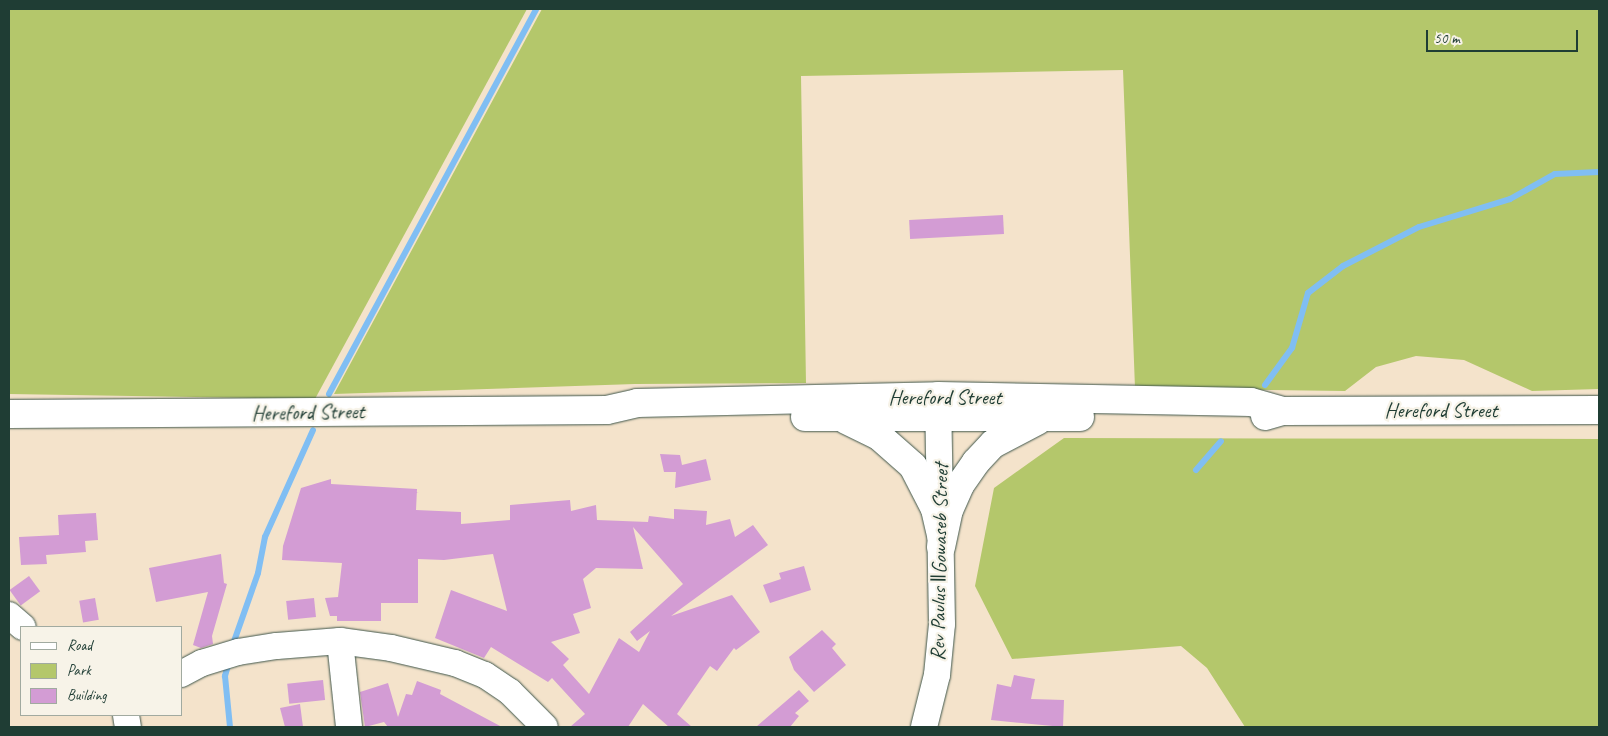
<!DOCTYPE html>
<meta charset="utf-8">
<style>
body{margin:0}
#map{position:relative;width:1608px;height:736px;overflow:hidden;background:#f4e3cb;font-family:Caveat,sans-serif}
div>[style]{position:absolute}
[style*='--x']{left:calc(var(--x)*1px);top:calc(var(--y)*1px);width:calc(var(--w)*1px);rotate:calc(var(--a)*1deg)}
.green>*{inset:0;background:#b4c76b}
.stream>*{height:6px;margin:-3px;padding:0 3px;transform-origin:3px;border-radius:3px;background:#80bef3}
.building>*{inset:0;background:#d39cd4;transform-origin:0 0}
.roads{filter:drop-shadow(0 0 1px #3f564b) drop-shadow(0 0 1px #3f564b)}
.minor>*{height:26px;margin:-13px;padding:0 13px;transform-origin:13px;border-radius:13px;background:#fff}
.major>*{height:28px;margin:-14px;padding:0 14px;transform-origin:14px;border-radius:14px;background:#fff}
span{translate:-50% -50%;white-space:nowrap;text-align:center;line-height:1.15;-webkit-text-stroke:4.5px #f7f3e8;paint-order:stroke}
.street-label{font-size:21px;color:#1f3d34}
.frame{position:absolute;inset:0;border:10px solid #1f3d34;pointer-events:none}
.legend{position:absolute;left:20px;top:626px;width:162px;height:90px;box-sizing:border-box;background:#f7f3e8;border:1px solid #a1aaa0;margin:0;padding:6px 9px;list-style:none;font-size:15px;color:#1f3d34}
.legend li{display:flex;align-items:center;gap:10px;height:25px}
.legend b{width:25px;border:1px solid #a1aaa0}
.scale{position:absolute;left:1426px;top:30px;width:152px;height:22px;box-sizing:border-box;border:2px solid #1f3d34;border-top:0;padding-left:6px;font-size:15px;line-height:18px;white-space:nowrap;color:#1f3d34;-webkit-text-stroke:4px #f7f3e8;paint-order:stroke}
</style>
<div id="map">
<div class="green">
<i style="clip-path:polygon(9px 9px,527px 9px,315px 399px,9px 394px)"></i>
<i style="clip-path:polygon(542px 9px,1599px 9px,1599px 389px,1532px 391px,1464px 360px,1416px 356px,1376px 367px,1345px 391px,1135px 388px,1123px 70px,801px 76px,806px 383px,635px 384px,334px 394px)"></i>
<i style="clip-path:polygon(1064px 438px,1599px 439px,1599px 727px,1245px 727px,1207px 668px,1181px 646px,1012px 659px,975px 586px,994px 488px)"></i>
</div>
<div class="stream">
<i style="--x:1265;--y:385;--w:46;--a:-53.9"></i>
<i style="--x:1292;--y:348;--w:57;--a:-73.8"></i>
<i style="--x:1308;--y:293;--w:44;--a:-37.6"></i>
<i style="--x:1343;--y:266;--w:85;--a:-27.2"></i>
<i style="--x:1419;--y:227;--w:95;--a:-17.1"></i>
<i style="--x:1510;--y:199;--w:51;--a:-29.1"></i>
<i style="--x:1555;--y:174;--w:44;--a:-2.6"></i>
<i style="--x:329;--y:394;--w:437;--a:-61.7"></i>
<i style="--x:1196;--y:470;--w:38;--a:-49"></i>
<i style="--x:232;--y:647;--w:78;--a:-70.6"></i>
<i style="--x:258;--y:573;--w:37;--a:-79"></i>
<i style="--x:265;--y:537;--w:117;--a:-65.8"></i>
<i style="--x:229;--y:662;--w:15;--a:106"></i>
<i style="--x:225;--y:676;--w:51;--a:84.4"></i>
</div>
<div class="building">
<i style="left:1003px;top:215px;width:19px;height:94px;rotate:87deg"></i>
<i style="clip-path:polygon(660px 454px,680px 455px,682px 465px,706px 459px,711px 480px,675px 488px,676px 472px,664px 472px)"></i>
<i style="clip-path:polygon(evenodd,331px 479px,331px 484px,417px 489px,416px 510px,461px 512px,461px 524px,510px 520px,510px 505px,570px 500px,571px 511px,596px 505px,597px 520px,648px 522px,649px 516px,674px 519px,674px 509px,707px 511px,706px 525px,730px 519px,735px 537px,753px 525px,768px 545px,671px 616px,732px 595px,760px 632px,736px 650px,734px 648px,717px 671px,710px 666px,677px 714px,692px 727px,669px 727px,643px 704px,628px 727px,570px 727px,585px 714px,552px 678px,548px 682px,491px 647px,484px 658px,435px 638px,451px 590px,507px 611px,493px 554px,444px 560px,418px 559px,418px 603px,381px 603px,381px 621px,337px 621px,337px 616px,330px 616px,325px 598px,338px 597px,342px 563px,282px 560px,283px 546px,301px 488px,331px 479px,633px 527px,683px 584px,630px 632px,637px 641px,650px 631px,639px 652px,619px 638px,589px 694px,563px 665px,569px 659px,551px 642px,580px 633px,573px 614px,591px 608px,583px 579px,596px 568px,643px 569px,633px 527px)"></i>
<i style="clip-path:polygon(96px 513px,98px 540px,85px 541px,86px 552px,46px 555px,47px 564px,21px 565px,19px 537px,59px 535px,58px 515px)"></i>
<i style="clip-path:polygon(221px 554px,224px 583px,227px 584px,212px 636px,213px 644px,201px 648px,193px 645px,208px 592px,156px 602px,149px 568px)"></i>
<i style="clip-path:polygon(804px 566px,811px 590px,770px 603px,763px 585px,781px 579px,779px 573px)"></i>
<i style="left:29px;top:576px;width:19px;height:24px;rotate:54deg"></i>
<i style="left:95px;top:598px;width:22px;height:16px;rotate:80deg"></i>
<i style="left:314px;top:598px;width:19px;height:28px;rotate:84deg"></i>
<i style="clip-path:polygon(822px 630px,836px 644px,832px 648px,846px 665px,814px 692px,794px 670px,789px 657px)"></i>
<i style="clip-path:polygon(1014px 675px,1035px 679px,1031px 699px,1064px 700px,1063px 727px,991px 720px,997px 684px,1011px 687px)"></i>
<i style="left:323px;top:680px;width:20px;height:36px;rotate:84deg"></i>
<i style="clip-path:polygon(417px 681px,441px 690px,440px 694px,502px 727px,388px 727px,384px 722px,365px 727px,360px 692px,388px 683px,398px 717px,406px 694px,412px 695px)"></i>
<i style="clip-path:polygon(799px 690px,809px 701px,795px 713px,799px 716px,790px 727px,756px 727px)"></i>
<i style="clip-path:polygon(300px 704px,303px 727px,285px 727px,280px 708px)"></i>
</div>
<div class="roads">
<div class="minor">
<i style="--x:9;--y:615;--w:18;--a:41"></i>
<i style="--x:340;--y:641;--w:86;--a:84"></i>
<i style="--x:181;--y:674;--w:24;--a:-28"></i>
<i style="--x:202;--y:663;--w:38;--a:-17"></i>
<i style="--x:238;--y:652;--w:39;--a:-9"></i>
<i style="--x:277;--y:646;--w:63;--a:-4.5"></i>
<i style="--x:340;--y:641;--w:51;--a:7.8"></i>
<i style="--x:391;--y:648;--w:66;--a:13.2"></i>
<i style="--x:455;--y:663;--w:32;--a:22"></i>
<i style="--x:485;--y:675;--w:30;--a:34"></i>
<i style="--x:510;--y:692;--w:49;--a:45"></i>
<i style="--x:126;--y:715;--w:12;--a:81"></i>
<i style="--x:924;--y:727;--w:54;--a:-76"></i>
<i style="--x:937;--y:675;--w:51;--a:-84.4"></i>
<i style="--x:942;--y:624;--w:228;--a:-91"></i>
</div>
<div class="major">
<i style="--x:9;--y:414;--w:598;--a:-0.38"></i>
<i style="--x:607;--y:410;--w:31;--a:-13"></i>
<i style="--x:637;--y:403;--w:301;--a:-1.3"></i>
<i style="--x:938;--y:396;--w:313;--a:1.1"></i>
<i style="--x:1251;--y:402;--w:32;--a:16"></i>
<i style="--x:1265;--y:416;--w:18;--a:-16"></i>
<i style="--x:1282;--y:411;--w:317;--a:-0.2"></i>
<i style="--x:805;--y:417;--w:275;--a:0"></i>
<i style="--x:846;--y:420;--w:37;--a:26"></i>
<i style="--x:879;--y:436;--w:45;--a:41.4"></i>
<i style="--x:913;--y:466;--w:48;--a:62.9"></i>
<i style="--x:935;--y:509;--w:28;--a:77"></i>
<i style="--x:941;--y:547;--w:38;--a:-78"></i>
<i style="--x:949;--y:510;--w:27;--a:-66"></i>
<i style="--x:960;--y:485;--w:28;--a:-55"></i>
<i style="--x:976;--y:462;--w:25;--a:-47"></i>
<i style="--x:993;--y:444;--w:50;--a:-27.6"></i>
</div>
</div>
<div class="street-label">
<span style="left:945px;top:397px">Hereford Street</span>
<span style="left:1441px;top:410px">Hereford Street</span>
<span style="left:308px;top:412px;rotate:-1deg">Hereford Street</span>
<span style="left:939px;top:562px;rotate:-89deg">Rev Paulus ǁGowaseb Street</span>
</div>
<div class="frame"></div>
<ul class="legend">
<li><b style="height:6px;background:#fff"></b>Road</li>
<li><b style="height:14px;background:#b4c76b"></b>Park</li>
<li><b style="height:14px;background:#d39cd4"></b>Building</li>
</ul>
<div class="scale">50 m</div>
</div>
